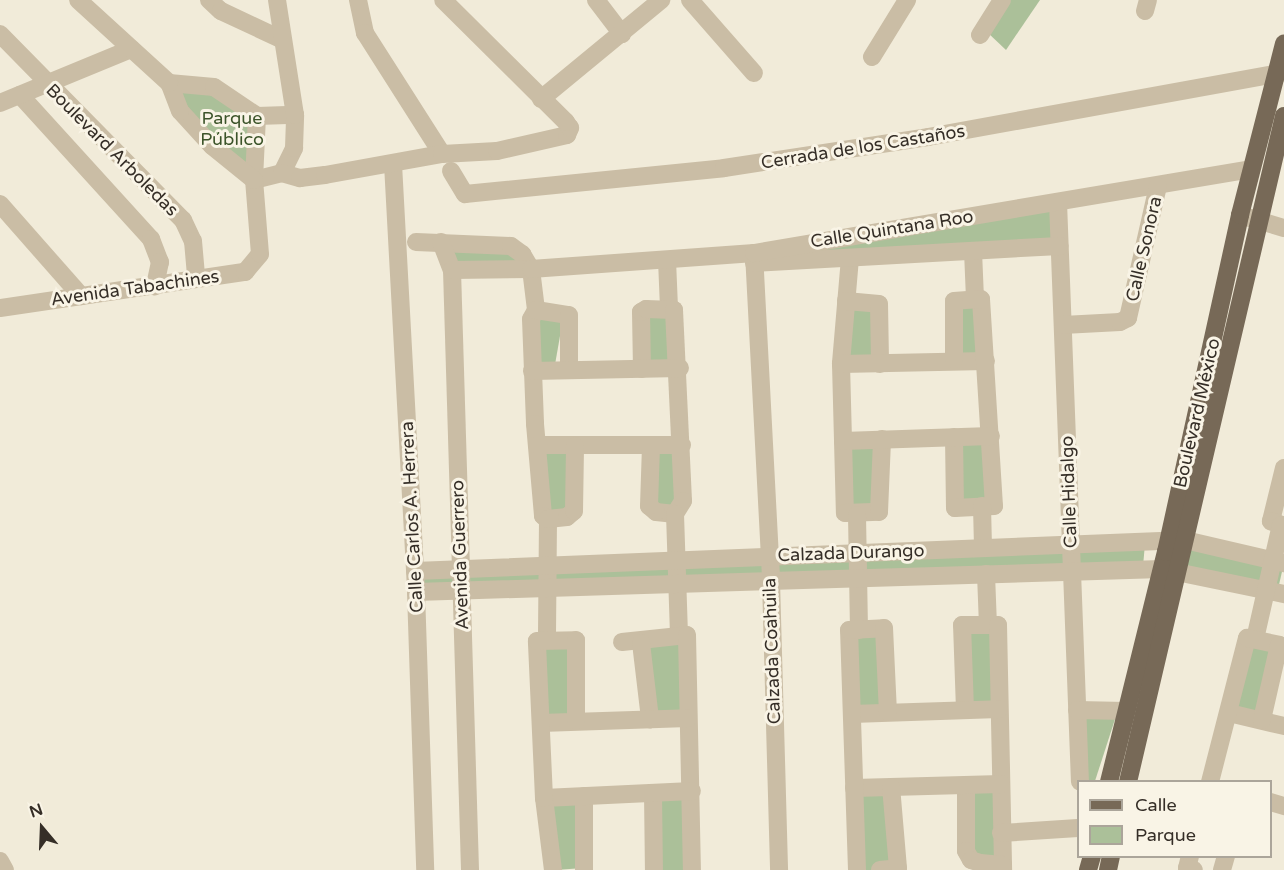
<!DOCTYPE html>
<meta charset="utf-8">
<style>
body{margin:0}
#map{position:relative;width:1284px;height:870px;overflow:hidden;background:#f1ebd9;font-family:"Varela Round",sans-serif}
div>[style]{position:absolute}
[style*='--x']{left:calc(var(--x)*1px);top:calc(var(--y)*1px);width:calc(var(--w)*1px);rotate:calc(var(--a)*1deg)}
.green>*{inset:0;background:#abc099;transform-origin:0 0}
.minor>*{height:18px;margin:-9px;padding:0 9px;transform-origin:9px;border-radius:9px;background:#cabda5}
.major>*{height:18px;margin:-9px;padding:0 9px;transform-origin:9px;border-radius:9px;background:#776957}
span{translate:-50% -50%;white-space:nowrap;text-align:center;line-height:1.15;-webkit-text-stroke:6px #f9f4e6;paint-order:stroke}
.park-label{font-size:18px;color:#3c542a}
.street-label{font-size:18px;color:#352e27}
.legend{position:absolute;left:1077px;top:780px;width:195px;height:78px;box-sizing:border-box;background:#f9f4e6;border:2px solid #aba59a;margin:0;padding:8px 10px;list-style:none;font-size:18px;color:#352e27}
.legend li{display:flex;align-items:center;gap:12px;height:30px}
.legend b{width:30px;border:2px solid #aba59a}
.north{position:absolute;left:12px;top:798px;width:60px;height:60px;-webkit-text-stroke:4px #f9f4e6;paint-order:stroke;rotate:341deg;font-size:16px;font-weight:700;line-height:24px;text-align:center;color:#352e27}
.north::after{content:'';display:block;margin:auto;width:21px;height:27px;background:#352e27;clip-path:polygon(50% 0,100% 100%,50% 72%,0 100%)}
</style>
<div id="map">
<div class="green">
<i style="clip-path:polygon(1007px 0,1040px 0,1006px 50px,987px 32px)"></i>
<i style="clip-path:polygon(169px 83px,195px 83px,257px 116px,254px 180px,206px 139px)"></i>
<i style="clip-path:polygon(1056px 206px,1057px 242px,757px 261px)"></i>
<i style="clip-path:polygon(443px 243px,510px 247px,528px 267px,453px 268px)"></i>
<i style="clip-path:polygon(981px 300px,985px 360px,955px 360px,955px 302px)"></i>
<i style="clip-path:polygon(847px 303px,876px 304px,879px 363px,843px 362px)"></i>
<i style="left:536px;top:311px;width:28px;height:57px;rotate:10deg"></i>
<i style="left:645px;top:314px;width:28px;height:51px"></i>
<i style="left:989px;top:438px;width:66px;height:34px;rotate:87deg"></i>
<i style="left:880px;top:441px;width:70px;height:35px;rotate:92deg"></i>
<i style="clip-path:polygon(539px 447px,572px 448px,572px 509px,544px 515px)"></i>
<i style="left:652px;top:447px;width:28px;height:62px"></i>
<i style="left:1186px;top:543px;width:100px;height:25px;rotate:13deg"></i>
<i style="clip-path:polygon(1145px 544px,1143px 566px,419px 589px,417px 574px)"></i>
<i style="left:963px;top:627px;width:33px;height:82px"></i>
<i style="left:883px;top:629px;width:80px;height:33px;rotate:87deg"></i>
<i style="clip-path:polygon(678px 636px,686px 716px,650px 718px,650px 640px)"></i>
<i style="clip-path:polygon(574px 641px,574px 719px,544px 721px,539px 642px)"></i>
<i style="left:1249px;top:641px;width:26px;height:72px;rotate:13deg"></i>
<i style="clip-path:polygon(1080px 713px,1117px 713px,1095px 781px,1083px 781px)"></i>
<i style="clip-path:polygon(998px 786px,998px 859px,976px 858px,969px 850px,969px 787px)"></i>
<i style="left:856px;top:790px;width:33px;height:80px"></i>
<i style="left:689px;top:793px;width:77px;height:34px;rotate:89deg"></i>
<i style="clip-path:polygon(581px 799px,583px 868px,556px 870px,547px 801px)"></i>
</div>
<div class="minor">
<i style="--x:209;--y:0;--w:16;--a:43"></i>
<i style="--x:221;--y:11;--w:68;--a:25.1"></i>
<i style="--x:358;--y:0;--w:34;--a:78"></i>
<i style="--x:365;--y:33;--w:143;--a:57.5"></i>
<i style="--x:596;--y:0;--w:43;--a:52.6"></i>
<i style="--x:690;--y:0;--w:97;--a:48.8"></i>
<i style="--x:1145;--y:11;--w:11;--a:-75"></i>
<i style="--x:0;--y:34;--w:261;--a:45.5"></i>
<i style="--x:183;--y:220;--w:23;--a:65"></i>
<i style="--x:193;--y:241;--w:38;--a:85"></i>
<i style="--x:980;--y:35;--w:41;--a:-57.8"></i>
<i style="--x:872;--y:57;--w:67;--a:-58.4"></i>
<i style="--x:169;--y:83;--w:45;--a:5.1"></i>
<i style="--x:214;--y:87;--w:52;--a:34"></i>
<i style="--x:257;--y:116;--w:38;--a:-2"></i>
<i style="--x:20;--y:95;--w:195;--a:47.7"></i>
<i style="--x:151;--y:239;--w:25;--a:69"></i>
<i style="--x:160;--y:262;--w:25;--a:102"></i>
<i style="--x:541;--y:99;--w:156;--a:-39.5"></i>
<i style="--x:0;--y:103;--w:142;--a:-22.4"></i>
<i style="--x:257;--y:116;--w:64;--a:92.7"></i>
<i style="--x:254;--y:180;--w:29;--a:-14"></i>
<i style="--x:282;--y:173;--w:28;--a:-64"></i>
<i style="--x:294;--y:148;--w:33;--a:-88"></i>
<i style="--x:295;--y:115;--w:116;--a:-98.9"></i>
<i style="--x:393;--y:164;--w:429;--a:86.9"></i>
<i style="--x:416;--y:592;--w:278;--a:88.1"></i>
<i style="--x:451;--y:171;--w:27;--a:59"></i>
<i style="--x:465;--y:194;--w:260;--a:-5.7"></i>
<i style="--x:724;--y:168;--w:206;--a:-8.6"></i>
<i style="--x:928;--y:137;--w:362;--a:-10.3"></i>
<i style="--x:282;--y:173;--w:19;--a:16"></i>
<i style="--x:300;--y:178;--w:25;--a:-7"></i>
<i style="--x:325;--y:175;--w:119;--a:-10.2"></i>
<i style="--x:442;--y:154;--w:55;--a:-3.1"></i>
<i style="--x:497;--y:151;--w:72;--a:-12.9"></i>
<i style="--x:567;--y:135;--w:8;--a:-67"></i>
<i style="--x:570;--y:128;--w:7;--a:-124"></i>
<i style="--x:566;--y:122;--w:173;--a:-135.2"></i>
<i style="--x:1058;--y:202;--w:580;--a:87.83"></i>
<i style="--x:0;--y:204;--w:123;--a:48.6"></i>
<i style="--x:1240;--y:215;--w:46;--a:16.5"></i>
<i style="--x:416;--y:242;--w:95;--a:2.4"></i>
<i style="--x:511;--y:246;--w:14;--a:36"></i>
<i style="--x:522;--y:254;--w:17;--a:59"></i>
<i style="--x:531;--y:269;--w:41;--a:83"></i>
<i style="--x:536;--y:310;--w:10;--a:119"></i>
<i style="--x:531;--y:319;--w:105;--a:87.8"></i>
<i style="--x:535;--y:424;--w:92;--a:85"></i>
<i style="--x:543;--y:516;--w:6;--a:31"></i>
<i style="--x:548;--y:519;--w:120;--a:90.5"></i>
<i style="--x:441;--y:242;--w:30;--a:69"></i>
<i style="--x:452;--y:270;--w:600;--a:88.28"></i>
<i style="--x:973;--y:251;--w:48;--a:87.6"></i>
<i style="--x:754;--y:253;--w:328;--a:87"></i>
<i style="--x:771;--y:581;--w:289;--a:88.4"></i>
<i style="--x:850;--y:258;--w:106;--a:94.9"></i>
<i style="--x:841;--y:364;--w:149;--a:88.5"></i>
<i style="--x:845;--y:513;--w:34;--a:-2"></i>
<i style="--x:879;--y:512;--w:73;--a:-87.6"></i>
<i style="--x:667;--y:260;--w:48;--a:87.6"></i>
<i style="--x:754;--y:263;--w:306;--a:-3.2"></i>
<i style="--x:452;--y:270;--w:79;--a:-0.7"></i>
<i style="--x:531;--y:269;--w:224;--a:-4.1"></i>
<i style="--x:754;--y:253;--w:504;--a:-9.59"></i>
<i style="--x:846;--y:301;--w:33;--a:5"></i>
<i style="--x:879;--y:304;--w:60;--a:89"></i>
<i style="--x:0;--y:308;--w:248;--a:-8.4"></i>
<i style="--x:245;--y:272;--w:23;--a:-50"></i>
<i style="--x:260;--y:254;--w:74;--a:-94.6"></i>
<i style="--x:254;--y:180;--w:54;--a:-141"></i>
<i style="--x:212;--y:146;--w:47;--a:-132.4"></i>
<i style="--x:180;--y:111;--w:30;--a:-111"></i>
<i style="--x:169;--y:83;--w:123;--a:-137.6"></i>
<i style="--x:536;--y:310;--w:33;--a:9"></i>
<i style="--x:569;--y:315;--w:55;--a:90"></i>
<i style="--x:1063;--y:325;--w:57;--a:-3"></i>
<i style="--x:1120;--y:322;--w:9;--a:-27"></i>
<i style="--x:1128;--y:318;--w:135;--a:-77.2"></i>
<i style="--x:841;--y:364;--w:145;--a:-1.2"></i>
<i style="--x:642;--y:369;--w:57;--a:-91"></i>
<i style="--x:641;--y:312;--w:6;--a:-31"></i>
<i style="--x:646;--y:309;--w:28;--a:2"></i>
<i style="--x:674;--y:310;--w:191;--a:87.3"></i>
<i style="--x:683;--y:501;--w:15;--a:122"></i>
<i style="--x:675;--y:514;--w:19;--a:-174"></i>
<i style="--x:656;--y:512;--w:9;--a:-139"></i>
<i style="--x:649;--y:506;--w:61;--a:-88.1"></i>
<i style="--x:532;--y:371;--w:148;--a:-1.2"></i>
<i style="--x:954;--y:437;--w:71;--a:89.2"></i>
<i style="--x:955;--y:508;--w:39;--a:-3"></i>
<i style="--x:994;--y:506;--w:207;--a:-93.6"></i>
<i style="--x:981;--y:299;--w:27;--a:176"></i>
<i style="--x:954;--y:301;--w:59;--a:90"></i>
<i style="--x:843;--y:441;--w:148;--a:-1.9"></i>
<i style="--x:537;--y:445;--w:145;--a:0"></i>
<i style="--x:1284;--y:468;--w:55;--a:103.8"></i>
<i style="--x:1271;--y:521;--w:14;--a:21"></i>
<i style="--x:982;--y:506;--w:42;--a:88.6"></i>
<i style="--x:675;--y:514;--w:121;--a:88.1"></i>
<i style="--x:857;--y:515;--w:115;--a:89"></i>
<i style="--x:548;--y:519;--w:19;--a:-6"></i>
<i style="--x:567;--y:517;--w:9;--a:-41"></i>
<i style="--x:574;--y:511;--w:65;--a:-89.1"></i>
<i style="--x:415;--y:571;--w:771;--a:-2.31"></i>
<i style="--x:1185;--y:540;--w:102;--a:13.1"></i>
<i style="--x:986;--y:574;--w:51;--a:87.8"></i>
<i style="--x:416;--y:592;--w:746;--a:-1.77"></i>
<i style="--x:1162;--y:569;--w:125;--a:11.6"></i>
<i style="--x:1255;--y:639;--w:117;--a:-77.2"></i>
<i style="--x:622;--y:642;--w:65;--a:-6.1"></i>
<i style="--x:687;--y:635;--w:235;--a:88.8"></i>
<i style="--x:641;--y:643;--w:77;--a:83.2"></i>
<i style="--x:965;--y:710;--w:85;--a:-92"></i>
<i style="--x:962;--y:625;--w:36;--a:0"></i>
<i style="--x:998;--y:625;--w:245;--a:88.8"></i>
<i style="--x:1077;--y:710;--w:49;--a:1.2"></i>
<i style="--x:1229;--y:713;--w:57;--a:13.3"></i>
<i style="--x:852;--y:714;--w:147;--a:-1.9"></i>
<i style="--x:541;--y:723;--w:147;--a:-1.9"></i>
<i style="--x:1210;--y:782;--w:149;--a:-75.6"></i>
<i style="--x:1247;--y:638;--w:33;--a:12"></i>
<i style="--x:1279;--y:645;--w:77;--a:102.8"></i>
<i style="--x:966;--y:785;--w:66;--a:90"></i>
<i style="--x:966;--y:851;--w:10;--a:61"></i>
<i style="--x:971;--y:860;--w:9;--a:18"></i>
<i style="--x:980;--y:863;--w:23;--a:5"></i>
<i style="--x:854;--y:788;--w:147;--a:-1.6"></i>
<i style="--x:653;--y:793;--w:77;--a:89.3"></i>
<i style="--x:584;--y:796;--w:74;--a:90"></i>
<i style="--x:544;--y:798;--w:148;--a:-2.7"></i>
<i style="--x:1270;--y:802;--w:15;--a:16"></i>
<i style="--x:1001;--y:833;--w:77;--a:-3.7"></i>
<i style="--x:1190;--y:856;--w:12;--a:104"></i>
<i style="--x:1187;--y:868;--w:7;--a:16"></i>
<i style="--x:0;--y:861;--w:10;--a:61"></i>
<i style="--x:553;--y:870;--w:73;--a:-97.1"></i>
<i style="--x:544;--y:798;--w:157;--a:-92.6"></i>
<i style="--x:537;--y:641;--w:39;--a:-1"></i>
<i style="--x:576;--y:640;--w:81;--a:90"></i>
<i style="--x:857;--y:870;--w:240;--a:-91.9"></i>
<i style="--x:849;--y:630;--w:35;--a:-3"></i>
<i style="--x:884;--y:628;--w:84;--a:87.3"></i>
<i style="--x:880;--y:870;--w:18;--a:-6"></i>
<i style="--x:898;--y:868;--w:81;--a:-94.9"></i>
<i style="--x:1222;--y:870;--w:15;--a:-74"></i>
</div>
<div class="major">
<i style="--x:1109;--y:782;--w:237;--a:-76.1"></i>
<i style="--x:1166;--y:552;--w:345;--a:-77.6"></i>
<i style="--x:1240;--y:215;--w:177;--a:-75.6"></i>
<i style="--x:1128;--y:782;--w:684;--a:-76.82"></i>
<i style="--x:1088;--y:870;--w:15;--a:-74"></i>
<i style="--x:1108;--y:870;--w:14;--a:-78"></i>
</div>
<div class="park-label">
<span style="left:232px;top:129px">Parque<br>Público</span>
</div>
<div class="street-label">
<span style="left:863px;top:147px;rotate:-9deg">Cerrada de los Castaños</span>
<span style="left:112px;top:150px;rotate:45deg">Boulevard Arboledas</span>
<span style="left:892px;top:229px;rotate:-9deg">Calle Quintana Roo</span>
<span style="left:1144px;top:249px;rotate:-77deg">Calle Sonora</span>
<span style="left:135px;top:288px;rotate:-8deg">Avenida Tabachines</span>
<span style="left:1197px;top:413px;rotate:-77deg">Boulevard México</span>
<span style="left:1069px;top:492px;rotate:-92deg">Calle Hidalgo</span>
<span style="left:412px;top:517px;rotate:-93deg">Calle Carlos A. Herrera</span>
<span style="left:851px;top:553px;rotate:-2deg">Calzada Durango</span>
<span style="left:460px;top:555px;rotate:-92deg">Avenida Guerrero</span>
<span style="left:772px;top:651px;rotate:-92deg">Calzada Coahuila</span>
</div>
<ul class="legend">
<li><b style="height:8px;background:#776957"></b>Calle</li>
<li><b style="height:16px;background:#abc099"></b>Parque</li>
</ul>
<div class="north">N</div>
</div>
